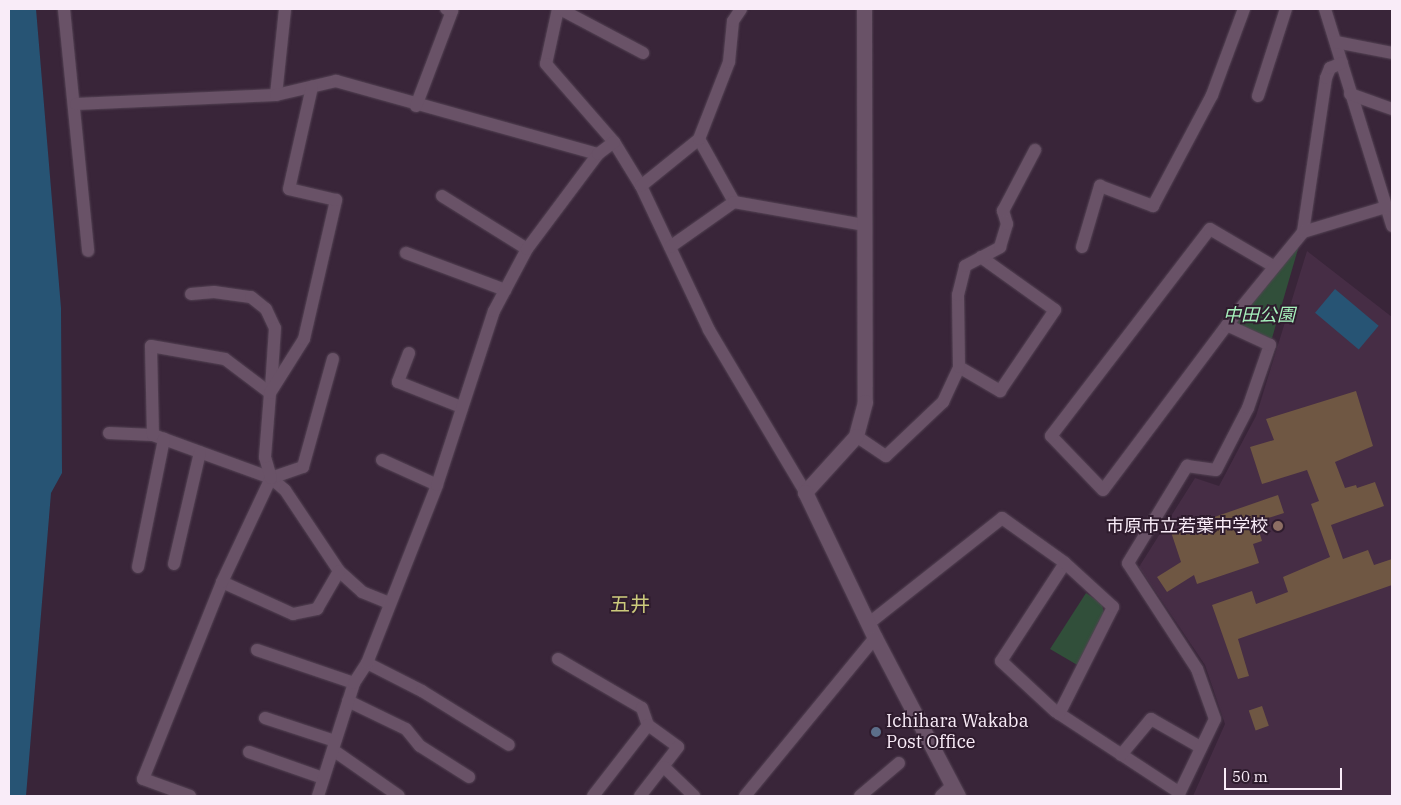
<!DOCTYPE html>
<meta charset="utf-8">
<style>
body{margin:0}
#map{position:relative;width:1401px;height:805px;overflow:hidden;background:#392539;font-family:"IBM Plex Serif","Noto Sans JP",serif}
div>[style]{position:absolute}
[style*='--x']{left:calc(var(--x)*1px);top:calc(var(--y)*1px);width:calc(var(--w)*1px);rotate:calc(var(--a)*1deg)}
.built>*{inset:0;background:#462d45}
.green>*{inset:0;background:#314f3a}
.water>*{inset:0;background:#275474;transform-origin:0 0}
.building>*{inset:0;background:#6f5743;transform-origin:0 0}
.roads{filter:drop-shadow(0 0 1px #544354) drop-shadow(0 0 1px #544354)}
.street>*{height:12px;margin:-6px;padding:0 6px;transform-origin:6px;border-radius:6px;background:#695267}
.secondary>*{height:15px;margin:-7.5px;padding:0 7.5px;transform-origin:7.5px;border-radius:7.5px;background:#695267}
.dots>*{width:14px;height:14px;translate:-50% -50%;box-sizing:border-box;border:2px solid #2f1c2e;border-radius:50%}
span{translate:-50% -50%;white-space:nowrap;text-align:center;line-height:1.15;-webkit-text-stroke:4px #2f1c2e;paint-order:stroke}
.park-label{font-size:18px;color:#a7f2bd;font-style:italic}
.poi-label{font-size:18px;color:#f9ecf8}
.right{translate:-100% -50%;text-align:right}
.left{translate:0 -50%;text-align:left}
.quarter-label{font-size:20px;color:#ccca7c}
.frame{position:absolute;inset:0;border:10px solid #f9ecf8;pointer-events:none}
.scale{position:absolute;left:1224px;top:768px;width:118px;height:22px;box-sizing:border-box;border:2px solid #f9ecf8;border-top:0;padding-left:6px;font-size:15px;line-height:18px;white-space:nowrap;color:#f9ecf8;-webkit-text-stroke:4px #2f1c2e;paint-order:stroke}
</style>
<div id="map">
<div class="built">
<i style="clip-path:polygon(1307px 251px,1392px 317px,1392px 796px,1193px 796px,1225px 724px,1205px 665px,1139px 567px,1195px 478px,1219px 486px,1256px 416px)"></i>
</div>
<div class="green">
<i style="clip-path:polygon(1303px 232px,1270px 345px,1227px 325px)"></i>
<i style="clip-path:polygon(1086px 593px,1102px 604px,1104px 613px,1079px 666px,1050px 649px)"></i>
</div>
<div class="water">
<i style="clip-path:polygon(9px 9px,36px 9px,61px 308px,62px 473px,51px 493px,26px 796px,9px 796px)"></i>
<i style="left:1335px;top:289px;width:57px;height:31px;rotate:40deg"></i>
</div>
<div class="building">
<i style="clip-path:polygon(1356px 391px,1373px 446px,1335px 462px,1345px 488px,1356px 485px,1357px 488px,1375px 482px,1384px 506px,1331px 525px,1343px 559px,1368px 550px,1374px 565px,1392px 559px,1392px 585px,1238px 639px,1249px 676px,1238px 679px,1212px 605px,1252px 591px,1256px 604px,1288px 592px,1283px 577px,1330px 557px,1311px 504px,1319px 501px,1307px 470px,1262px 484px,1250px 447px,1274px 440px,1266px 419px)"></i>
<i style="clip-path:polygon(1278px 495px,1284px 513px,1256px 522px,1262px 541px,1253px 544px,1259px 563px,1197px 584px,1194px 575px,1167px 592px,1157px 577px,1181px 562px,1171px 532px)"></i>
<i style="left:1262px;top:706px;width:21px;height:14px;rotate:71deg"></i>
</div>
<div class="roads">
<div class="street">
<i style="--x:64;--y:9;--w:243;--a:84.3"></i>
<i style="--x:558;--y:9;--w:56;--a:102.3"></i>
<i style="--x:546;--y:64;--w:103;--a:48.9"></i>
<i style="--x:614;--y:142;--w:52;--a:58.5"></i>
<i style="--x:641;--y:186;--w:159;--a:64.7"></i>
<i style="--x:709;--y:330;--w:188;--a:59.3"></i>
<i style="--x:560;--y:9;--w:94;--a:27.9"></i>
<i style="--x:1325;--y:9;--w:227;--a:72.8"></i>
<i style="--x:1336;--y:42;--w:57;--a:11.1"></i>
<i style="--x:1350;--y:94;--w:45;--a:19.7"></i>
<i style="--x:276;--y:95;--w:86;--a:-84"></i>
<i style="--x:1258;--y:96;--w:91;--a:-72.2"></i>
<i style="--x:76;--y:104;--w:200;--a:-2.6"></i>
<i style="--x:276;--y:95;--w:62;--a:-13.1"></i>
<i style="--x:336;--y:81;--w:272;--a:15.6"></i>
<i style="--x:416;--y:106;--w:102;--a:-69.2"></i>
<i style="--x:452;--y:11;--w:6;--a:-162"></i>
<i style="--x:699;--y:139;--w:72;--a:60.9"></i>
<i style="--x:641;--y:186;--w:75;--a:-39"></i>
<i style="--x:699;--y:139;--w:83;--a:-68.7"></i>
<i style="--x:729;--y:62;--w:41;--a:-84.4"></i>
<i style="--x:733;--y:21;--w:14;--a:-56"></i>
<i style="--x:442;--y:196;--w:100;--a:31.9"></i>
<i style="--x:1303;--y:232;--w:156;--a:-81.5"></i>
<i style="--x:1326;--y:78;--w:11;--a:-68"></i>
<i style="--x:1330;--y:68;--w:13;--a:-23"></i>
<i style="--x:670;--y:247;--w:78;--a:-35.1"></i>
<i style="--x:734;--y:202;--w:133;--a:10"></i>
<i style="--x:1082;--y:247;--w:64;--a:-73.6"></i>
<i style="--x:1100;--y:186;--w:57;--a:20.7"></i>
<i style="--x:1153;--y:206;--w:126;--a:-62"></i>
<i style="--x:1212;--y:95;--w:92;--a:-69.6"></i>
<i style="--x:406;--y:253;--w:106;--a:20.5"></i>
<i style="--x:191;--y:294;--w:23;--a:-5"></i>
<i style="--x:214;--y:292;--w:37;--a:8"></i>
<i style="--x:251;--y:297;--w:19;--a:39"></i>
<i style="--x:266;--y:309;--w:21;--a:65"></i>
<i style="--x:275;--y:328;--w:60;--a:93.8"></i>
<i style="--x:1227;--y:325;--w:206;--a:126.9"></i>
<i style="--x:1103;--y:490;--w:75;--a:-133.9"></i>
<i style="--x:1051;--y:436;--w:261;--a:-52.5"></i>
<i style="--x:1210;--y:229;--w:73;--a:30.4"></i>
<i style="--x:409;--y:353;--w:31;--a:111"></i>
<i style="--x:398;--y:382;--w:68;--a:21.6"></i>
<i style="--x:959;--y:367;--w:48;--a:30.3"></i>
<i style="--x:1000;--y:391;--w:98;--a:-55.8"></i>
<i style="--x:1055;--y:310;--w:91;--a:-144.4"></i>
<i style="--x:109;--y:433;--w:44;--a:2.6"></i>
<i style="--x:153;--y:435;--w:126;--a:20"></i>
<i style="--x:271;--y:478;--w:18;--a:41"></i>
<i style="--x:285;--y:490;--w:97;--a:56.3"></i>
<i style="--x:339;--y:571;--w:31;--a:42"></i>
<i style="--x:362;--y:592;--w:29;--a:22"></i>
<i style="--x:153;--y:435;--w:89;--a:-91.3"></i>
<i style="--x:151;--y:346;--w:75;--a:10"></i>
<i style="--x:225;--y:359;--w:56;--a:37.1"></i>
<i style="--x:856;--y:436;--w:36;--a:34"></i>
<i style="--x:886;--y:456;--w:79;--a:-43.5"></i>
<i style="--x:943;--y:402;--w:38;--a:-65"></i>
<i style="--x:959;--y:367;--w:72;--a:-90.8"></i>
<i style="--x:958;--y:295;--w:30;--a:-76"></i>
<i style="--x:965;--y:266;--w:40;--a:-28"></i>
<i style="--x:1000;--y:247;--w:24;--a:-73"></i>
<i style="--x:1007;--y:224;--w:14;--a:-107"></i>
<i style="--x:1003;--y:211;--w:69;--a:-62.3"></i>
<i style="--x:382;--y:460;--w:60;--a:24.4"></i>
<i style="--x:271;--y:478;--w:34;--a:-19"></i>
<i style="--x:303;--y:467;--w:112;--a:-74.5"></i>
<i style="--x:174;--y:564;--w:115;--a:-76.9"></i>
<i style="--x:138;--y:567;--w:131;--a:-78.5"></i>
<i style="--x:222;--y:582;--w:78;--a:24.3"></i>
<i style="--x:293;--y:614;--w:25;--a:-12"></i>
<i style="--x:317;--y:609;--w:44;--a:-59.9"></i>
<i style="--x:868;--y:624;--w:171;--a:-38.3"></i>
<i style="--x:1002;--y:518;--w:77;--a:35.5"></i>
<i style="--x:1065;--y:563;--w:117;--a:123.1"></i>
<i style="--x:1001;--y:661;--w:74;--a:42.8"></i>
<i style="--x:1055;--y:711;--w:149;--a:33.3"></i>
<i style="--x:257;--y:650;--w:102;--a:18.8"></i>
<i style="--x:558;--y:659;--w:97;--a:30.3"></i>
<i style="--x:642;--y:708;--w:18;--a:71"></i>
<i style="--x:648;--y:725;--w:37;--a:36"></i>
<i style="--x:678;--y:747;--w:62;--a:127.8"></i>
<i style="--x:367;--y:663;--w:62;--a:27"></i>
<i style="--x:422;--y:691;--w:102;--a:31.8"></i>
<i style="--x:348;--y:701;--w:64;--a:25.8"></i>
<i style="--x:406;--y:729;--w:22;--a:51"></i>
<i style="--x:420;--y:746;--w:58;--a:32.3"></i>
<i style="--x:1059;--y:714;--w:120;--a:-63.2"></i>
<i style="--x:1113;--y:607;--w:65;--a:-137.5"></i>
<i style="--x:265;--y:718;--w:74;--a:18.2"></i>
<i style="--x:333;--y:750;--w:80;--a:34.9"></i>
<i style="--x:249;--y:752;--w:78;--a:19.4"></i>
<i style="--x:1121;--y:755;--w:47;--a:-50.2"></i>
<i style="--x:1151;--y:719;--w:56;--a:29.7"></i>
<i style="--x:664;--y:767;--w:42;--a:44"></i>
<i style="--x:190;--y:796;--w:50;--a:-160.1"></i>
<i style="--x:143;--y:779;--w:212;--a:-68.1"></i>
<i style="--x:222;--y:582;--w:115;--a:-64.8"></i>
<i style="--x:271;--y:478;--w:22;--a:-106"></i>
<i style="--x:265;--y:457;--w:64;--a:-85.5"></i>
<i style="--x:270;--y:393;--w:64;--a:-57.8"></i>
<i style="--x:304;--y:339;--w:143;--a:-77"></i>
<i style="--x:336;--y:200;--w:48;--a:-166.8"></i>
<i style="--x:289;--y:189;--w:105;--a:-77.3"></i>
<i style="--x:318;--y:796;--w:119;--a:-72.3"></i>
<i style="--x:354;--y:683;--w:24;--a:-57"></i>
<i style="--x:367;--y:663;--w:191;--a:-68.5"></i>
<i style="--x:437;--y:485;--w:183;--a:-71.9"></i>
<i style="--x:494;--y:311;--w:70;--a:-62"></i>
<i style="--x:527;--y:249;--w:119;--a:-53.2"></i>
<i style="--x:598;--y:154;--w:20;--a:-37"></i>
<i style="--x:593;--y:796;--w:90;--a:-52.2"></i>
<i style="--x:745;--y:796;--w:205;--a:-50.6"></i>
<i style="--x:860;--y:796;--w:51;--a:-40.2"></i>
<i style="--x:941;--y:796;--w:16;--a:-43"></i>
<i style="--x:1178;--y:796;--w:85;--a:-64.3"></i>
<i style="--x:1215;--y:719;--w:53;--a:-109.8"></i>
<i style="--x:1197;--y:669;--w:126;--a:-123.1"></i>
<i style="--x:1128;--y:563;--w:114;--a:-58.7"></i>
<i style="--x:1187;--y:466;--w:29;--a:8"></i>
<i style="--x:1216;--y:470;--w:70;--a:-62.7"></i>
<i style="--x:1248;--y:408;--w:67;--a:-70.8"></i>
<i style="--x:1270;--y:345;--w:47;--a:-155.1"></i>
<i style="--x:1227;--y:325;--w:120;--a:-50.7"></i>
<i style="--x:1303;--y:232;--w:87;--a:-16.8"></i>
</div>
<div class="secondary">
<i style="--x:864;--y:9;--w:393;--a:89.9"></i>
<i style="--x:865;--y:402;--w:35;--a:105"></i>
<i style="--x:856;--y:436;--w:76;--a:132.3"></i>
<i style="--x:805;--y:492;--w:162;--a:64.4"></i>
<i style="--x:875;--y:638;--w:178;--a:62.3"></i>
</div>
</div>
<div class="dots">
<i style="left:1278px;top:526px;background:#8d6e63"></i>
<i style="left:876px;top:732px;background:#5c6f8a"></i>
</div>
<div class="park-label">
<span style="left:1259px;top:315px">中田公園</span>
</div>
<div class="poi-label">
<span class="right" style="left:1268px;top:526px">市原市立若葉中学校</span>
<span class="left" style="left:886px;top:732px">Ichihara Wakaba<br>Post Office</span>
</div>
<div class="quarter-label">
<span style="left:630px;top:603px">五井</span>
</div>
<div class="frame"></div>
<div class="scale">50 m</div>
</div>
